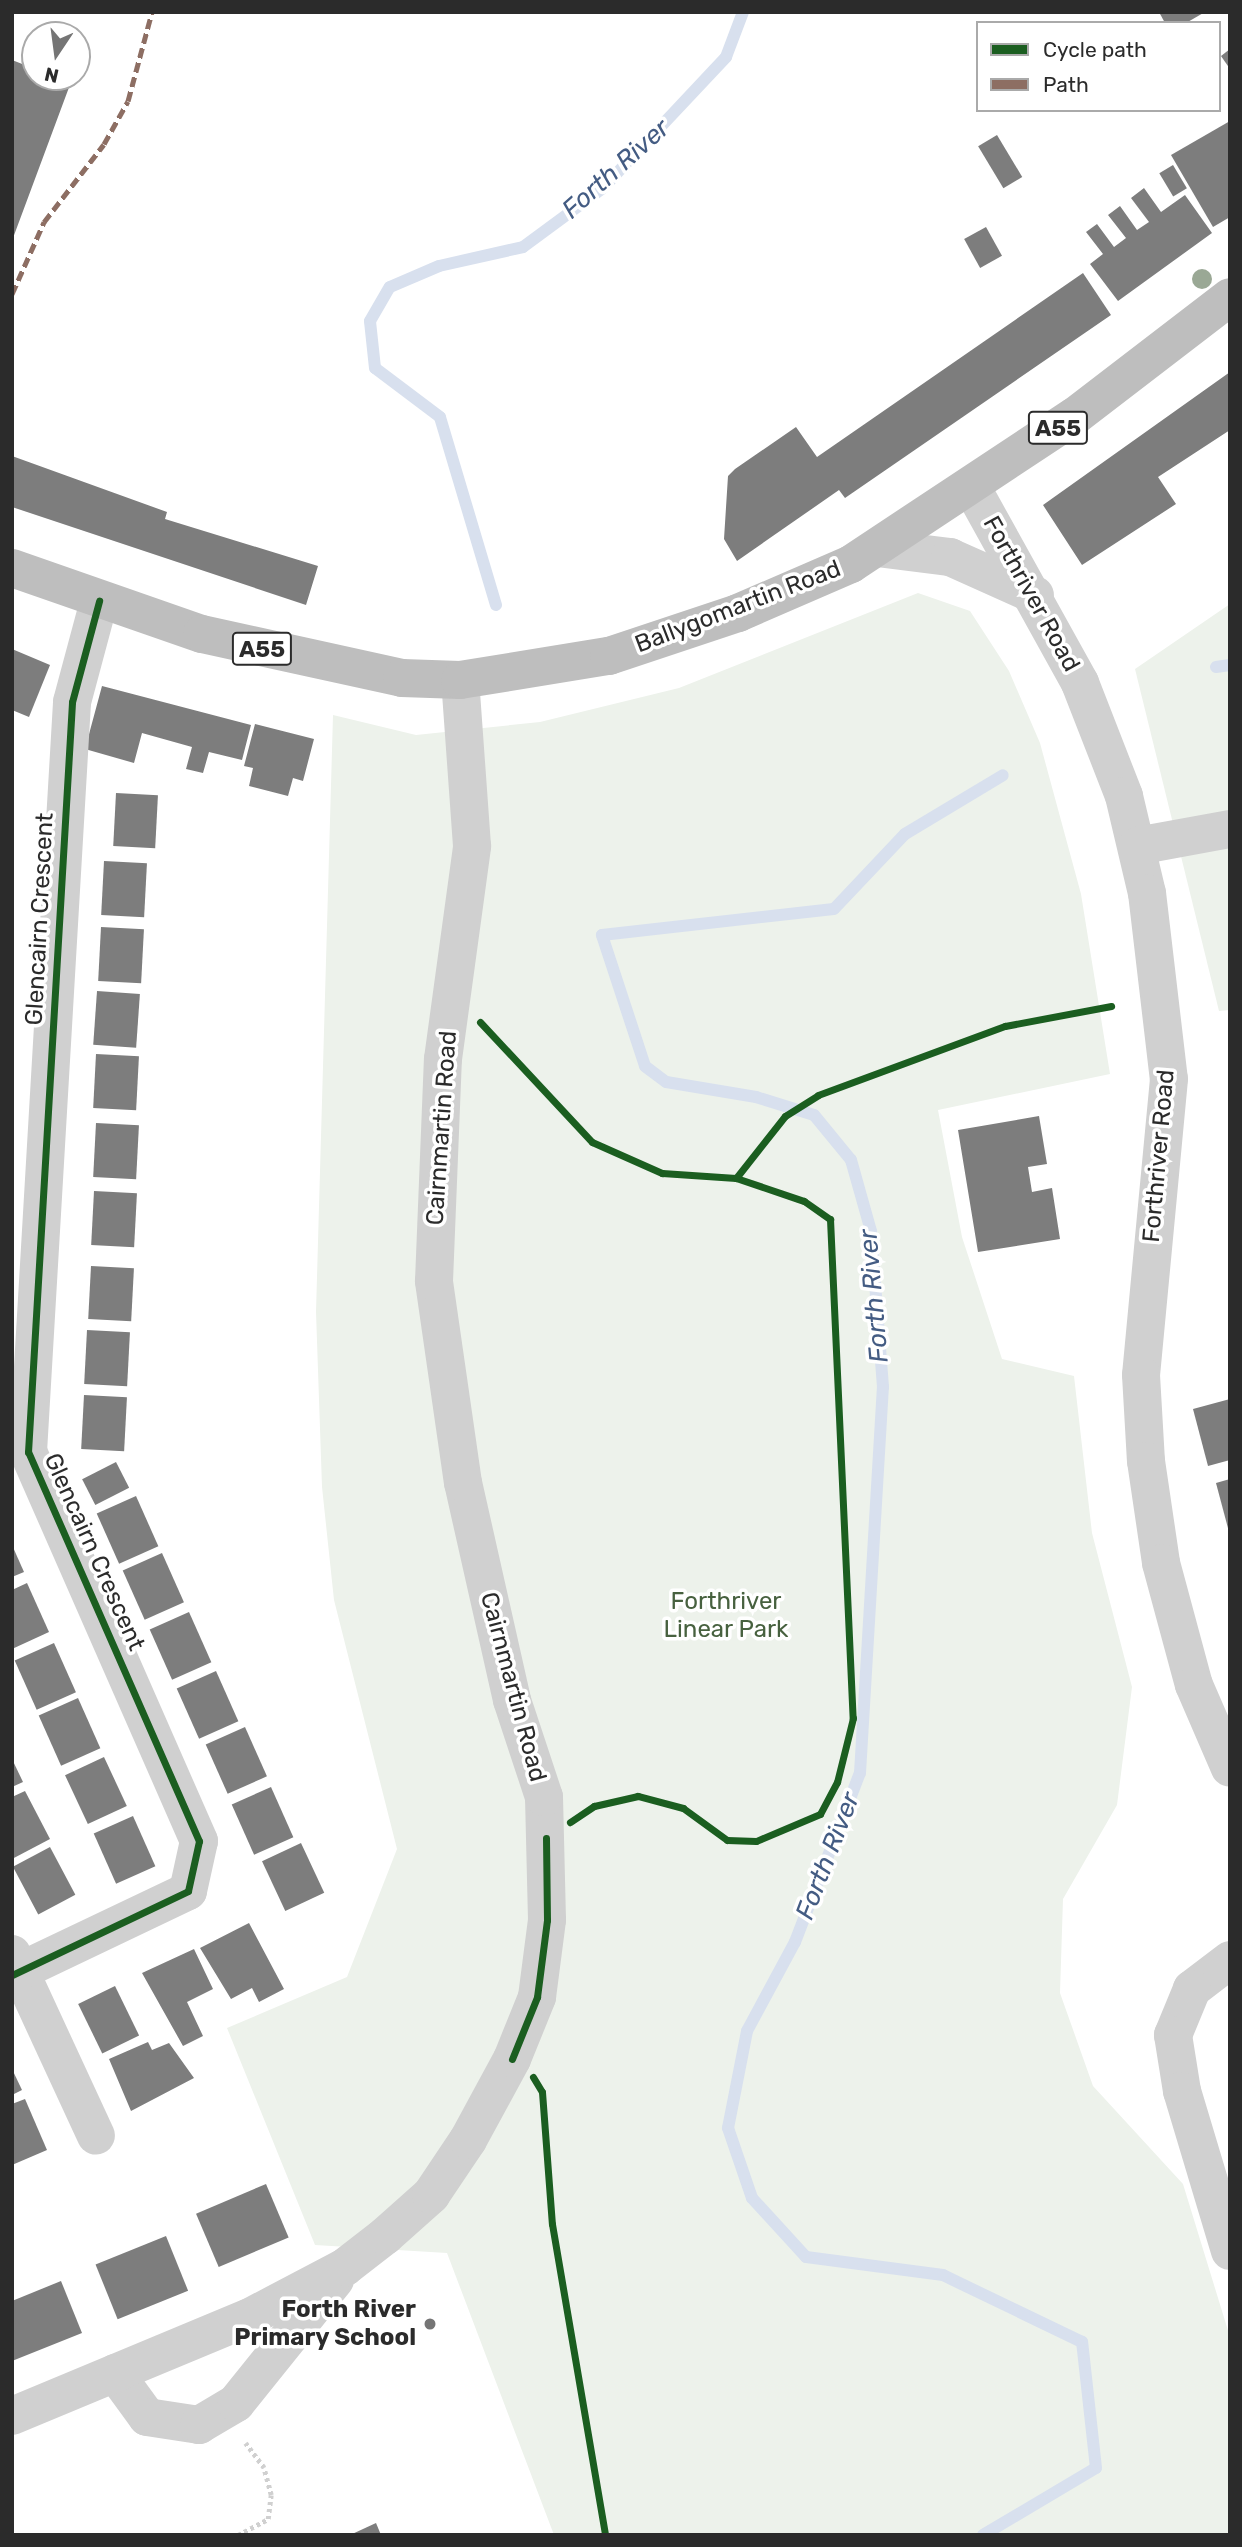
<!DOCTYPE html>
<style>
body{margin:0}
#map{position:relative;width:1242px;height:2547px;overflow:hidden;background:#fff;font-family:Rubik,sans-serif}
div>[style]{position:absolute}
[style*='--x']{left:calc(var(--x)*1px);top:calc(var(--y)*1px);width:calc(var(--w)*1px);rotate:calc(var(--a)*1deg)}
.green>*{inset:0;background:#edf2eb}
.stream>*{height:12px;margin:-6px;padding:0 6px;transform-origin:6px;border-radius:6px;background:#d8e0ee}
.building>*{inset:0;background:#7d7d7d;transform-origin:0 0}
.path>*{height:4.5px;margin-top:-2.25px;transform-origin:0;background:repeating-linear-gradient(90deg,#d0d0d0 0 3.5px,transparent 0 7px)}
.minor>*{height:38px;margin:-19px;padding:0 19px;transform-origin:19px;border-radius:19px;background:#d0d0d0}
.highway>*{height:38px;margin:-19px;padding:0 19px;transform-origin:19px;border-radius:19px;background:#bebebe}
.quiet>*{height:5px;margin-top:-2.5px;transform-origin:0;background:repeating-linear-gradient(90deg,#8d6e63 0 10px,transparent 0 15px)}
.cycleway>*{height:7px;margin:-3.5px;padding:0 3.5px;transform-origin:3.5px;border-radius:3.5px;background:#1b5e20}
.trees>*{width:20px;height:20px;margin:-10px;border-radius:50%;background:#9aa895}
.dots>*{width:19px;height:19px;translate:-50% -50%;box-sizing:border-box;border:4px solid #fff;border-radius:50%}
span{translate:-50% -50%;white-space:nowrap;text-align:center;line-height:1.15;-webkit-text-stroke:7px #fff;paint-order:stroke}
.shield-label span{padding:2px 5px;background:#fff;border:2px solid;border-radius:5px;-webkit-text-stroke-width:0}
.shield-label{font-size:23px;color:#2b2b2b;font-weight:700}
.street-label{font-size:24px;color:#2b2b2b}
.park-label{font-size:24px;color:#47613f}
.poi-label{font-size:24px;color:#2b2b2b;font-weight:700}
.right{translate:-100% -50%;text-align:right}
.water-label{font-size:26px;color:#445c83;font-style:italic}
.frame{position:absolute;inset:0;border:14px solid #2b2b2b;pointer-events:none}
.legend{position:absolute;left:976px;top:21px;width:245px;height:91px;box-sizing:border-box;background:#fff;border:2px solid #aaa;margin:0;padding:9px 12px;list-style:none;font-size:21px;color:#2b2b2b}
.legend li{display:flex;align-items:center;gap:14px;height:35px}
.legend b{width:35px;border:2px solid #aaa}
.north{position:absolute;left:21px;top:21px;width:70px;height:70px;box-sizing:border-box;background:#fff;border:2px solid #aaa;border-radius:50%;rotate:193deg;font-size:19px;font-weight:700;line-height:28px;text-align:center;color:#2b2b2b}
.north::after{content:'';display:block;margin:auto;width:24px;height:32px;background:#757575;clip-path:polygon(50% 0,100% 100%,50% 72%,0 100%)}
</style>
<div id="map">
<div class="green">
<i style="clip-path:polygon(918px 593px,970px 611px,1009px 671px,1040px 743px,1081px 894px,1110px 1074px,938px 1110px,962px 1237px,1002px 1359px,1074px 1376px,1092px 1533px,1132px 1687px,1117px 1805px,1063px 1899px,1060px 1993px,1093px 2086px,1183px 2184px,1230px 2337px,1230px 2535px,554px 2535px,447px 2253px,315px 2245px,227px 2028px,347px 1977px,397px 1849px,334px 1600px,322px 1487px,316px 1312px,333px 715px,416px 735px,540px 722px,679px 688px)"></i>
<i style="clip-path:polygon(1230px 604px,1230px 1010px,1219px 1011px,1135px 669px)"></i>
</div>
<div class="stream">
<i style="--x:496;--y:605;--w:196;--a:-106.6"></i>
<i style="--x:440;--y:417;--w:81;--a:-143"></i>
<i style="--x:375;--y:368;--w:47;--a:-96.1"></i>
<i style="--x:370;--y:321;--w:39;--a:-60"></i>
<i style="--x:390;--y:287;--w:53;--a:-23.2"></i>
<i style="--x:439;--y:266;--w:86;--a:-12.7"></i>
<i style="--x:523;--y:247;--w:99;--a:-36.4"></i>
<i style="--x:603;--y:188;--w:180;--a:-46.8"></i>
<i style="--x:726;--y:57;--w:48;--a:-69.3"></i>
<i style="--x:1216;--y:667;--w:14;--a:-8"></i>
<i style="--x:983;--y:2535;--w:131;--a:-30.7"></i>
<i style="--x:1096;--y:2468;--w:127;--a:-96.3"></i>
<i style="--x:1082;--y:2342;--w:154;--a:-154.3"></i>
<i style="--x:943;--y:2275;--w:138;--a:-172.5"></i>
<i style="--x:806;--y:2257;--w:80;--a:-132.5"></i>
<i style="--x:752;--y:2198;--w:74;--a:-108.9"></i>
<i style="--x:728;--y:2128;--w:99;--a:-78.9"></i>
<i style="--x:747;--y:2031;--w:101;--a:-61.7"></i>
<i style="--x:795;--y:1942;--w:181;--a:-69"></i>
<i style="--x:860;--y:1773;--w:387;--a:-86.6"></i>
<i style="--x:883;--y:1387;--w:156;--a:-94.4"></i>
<i style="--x:871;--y:1231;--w:74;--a:-105.7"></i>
<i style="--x:851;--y:1160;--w:58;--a:-129.4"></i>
<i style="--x:814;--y:1115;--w:61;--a:-162.8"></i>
<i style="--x:756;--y:1097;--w:91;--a:-170.5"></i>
<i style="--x:666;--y:1082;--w:26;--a:-143"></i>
<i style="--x:645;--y:1066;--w:138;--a:-108.2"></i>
<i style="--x:602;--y:935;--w:233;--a:-6.4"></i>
<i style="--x:834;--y:909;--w:103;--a:-46.6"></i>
<i style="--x:905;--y:834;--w:114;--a:-31"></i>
</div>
<div class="building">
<i style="clip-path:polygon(1159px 12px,1205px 12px,1186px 23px,1165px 23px)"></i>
<i style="clip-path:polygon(1230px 49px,1230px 69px,1221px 56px)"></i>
<i style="clip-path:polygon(12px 60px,35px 69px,35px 77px,71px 82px,13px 238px)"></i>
<i style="clip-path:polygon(1230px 121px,1230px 217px,1213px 227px,1171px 155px)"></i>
<i style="left:997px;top:135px;width:49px;height:22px;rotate:59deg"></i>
<i style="left:1173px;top:165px;width:27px;height:16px;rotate:59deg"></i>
<i style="clip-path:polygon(1144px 188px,1161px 212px,1185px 195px,1212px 233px,1118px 301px,1090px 264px,1103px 254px,1086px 232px,1097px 224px,1114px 247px,1126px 238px,1108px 215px,1120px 206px,1137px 230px,1149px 222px,1131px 198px)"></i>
<i style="left:986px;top:227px;width:33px;height:25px;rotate:61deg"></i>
<i style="clip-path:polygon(1083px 273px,1111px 315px,845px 498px,839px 490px,737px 561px,724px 539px,728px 476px,735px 469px,796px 427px,817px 457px)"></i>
<i style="clip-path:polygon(1230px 372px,1230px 430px,1158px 477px,1176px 504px,1082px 565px,1043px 505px)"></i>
<i style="clip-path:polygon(12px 456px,167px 512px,165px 519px,318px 566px,306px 605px,12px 507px)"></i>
<i style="clip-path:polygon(12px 649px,50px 665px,29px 717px,12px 710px)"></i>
<i style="clip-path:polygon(102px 686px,251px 725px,242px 760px,209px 752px,203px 773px,186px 769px,192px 747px,142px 733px,134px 763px,85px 749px)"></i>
<i style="clip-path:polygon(255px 724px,314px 739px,303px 781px,293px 778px,288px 796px,249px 786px,253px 768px,244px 766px)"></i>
<i style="left:116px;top:793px;width:42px;height:53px;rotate:3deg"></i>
<i style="left:104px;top:861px;width:43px;height:54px;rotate:3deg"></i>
<i style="left:101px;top:927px;width:43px;height:54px;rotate:3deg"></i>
<i style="left:97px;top:991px;width:43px;height:54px;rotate:4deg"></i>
<i style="left:96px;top:1054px;width:43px;height:54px;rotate:3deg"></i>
<i style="clip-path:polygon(1039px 1116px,1047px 1164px,1028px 1167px,1032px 1192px,1052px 1188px,1060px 1239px,978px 1252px,958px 1130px)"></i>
<i style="left:96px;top:1123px;width:43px;height:54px;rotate:3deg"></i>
<i style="left:94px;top:1191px;width:43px;height:54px;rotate:3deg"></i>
<i style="left:91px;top:1266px;width:43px;height:53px;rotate:3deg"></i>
<i style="left:87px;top:1330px;width:43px;height:54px;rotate:3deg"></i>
<i style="left:84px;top:1395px;width:43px;height:54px;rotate:3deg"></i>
<i style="clip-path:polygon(1230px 1399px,1230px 1460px,1208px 1466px,1193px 1409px)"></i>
<i style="left:116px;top:1462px;width:29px;height:38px;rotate:63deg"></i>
<i style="clip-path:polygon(1230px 1479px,1230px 1532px,1229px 1532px,1216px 1483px)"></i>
<i style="left:136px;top:1496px;width:55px;height:43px;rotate:66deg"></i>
<i style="clip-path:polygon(12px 1545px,24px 1572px,12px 1577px)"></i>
<i style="left:162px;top:1553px;width:54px;height:43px;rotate:66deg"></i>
<i style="clip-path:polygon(27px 1583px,49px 1632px,12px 1649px,12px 1590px)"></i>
<i style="left:189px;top:1612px;width:55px;height:43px;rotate:66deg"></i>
<i style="left:54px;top:1643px;width:54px;height:43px;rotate:66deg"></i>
<i style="left:216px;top:1671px;width:55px;height:43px;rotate:66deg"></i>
<i style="left:78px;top:1698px;width:55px;height:43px;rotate:66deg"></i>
<i style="left:245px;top:1727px;width:54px;height:43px;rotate:66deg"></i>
<i style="left:104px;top:1757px;width:54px;height:43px;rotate:65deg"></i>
<i style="clip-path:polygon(12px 1759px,23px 1782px,12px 1787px)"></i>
<i style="left:271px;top:1787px;width:55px;height:43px;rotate:66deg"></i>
<i style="clip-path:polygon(25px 1791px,50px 1839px,12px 1859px,12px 1797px)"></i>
<i style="left:133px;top:1816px;width:55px;height:43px;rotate:66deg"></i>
<i style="left:301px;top:1843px;width:55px;height:43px;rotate:65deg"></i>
<i style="left:50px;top:1847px;width:54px;height:42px;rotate:62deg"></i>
<i style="clip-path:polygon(249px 1923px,284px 1989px,259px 2002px,252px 1988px,231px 1999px,200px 1948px)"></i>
<i style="clip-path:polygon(194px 1949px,213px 1989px,187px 2002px,203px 2036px,183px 2046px,142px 1973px)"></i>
<i style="left:115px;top:1986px;width:55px;height:41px;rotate:64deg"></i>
<i style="clip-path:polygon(148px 2042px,152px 2050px,169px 2043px,194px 2078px,131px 2111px,109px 2059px)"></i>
<i style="clip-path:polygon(12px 2069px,22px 2090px,12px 2095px)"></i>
<i style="clip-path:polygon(25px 2099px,47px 2150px,12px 2165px,12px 2104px)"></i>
<i style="left:266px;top:2184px;width:58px;height:76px;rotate:67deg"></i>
<i style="left:166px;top:2236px;width:59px;height:76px;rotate:68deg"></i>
<i style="clip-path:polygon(61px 2281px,82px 2333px,12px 2361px,12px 2301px)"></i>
<i style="clip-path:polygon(376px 2523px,381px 2535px,350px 2535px)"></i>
</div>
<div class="path">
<i style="--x:238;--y:2535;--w:34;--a:-28"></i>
<i style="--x:268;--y:2519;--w:24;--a:-83"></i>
<i style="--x:271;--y:2495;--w:28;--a:-105"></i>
<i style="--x:264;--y:2468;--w:31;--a:-127"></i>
</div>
<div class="minor">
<i style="--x:972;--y:488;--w:223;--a:61"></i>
<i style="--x:1080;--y:683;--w:121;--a:68.7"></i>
<i style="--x:1124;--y:796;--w:100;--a:76.7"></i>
<i style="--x:1147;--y:893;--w:187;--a:83.3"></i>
<i style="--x:1169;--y:1079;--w:297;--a:95.4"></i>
<i style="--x:1141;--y:1375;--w:86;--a:86.7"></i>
<i style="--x:1146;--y:1461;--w:103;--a:81.6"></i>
<i style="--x:1161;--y:1563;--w:126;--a:74.9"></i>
<i style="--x:1194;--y:1685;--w:90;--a:66.6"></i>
<i style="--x:877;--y:548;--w:74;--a:7"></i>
<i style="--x:950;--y:557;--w:93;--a:24.1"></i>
<i style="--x:1137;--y:846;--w:95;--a:-10.4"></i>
<i style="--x:12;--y:1954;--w:200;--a:65.2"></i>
<i style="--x:1230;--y:1960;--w:48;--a:142.7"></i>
<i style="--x:1192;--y:1989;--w:50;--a:112.4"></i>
<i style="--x:1173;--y:2035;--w:57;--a:80.9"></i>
<i style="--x:1182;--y:2091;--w:167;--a:73.3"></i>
<i style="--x:12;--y:1975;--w:195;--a:-25.5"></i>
<i style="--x:188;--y:1891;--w:51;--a:-77.6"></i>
<i style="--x:199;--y:1841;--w:425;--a:-113.7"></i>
<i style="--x:28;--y:1452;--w:751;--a:-86.64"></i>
<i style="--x:72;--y:702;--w:105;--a:-75"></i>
<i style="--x:115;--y:2373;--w:54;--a:54"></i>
<i style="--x:147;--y:2417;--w:53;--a:8.7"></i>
<i style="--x:199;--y:2425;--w:43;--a:-30.7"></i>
<i style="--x:236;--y:2403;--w:158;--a:-51.2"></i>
<i style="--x:12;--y:2416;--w:256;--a:-22.6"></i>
<i style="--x:248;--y:2318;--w:110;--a:-27.7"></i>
<i style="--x:345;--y:2267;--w:51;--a:-37.8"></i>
<i style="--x:385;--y:2236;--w:62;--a:-41.7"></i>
<i style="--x:431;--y:2195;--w:66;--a:-56.1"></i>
<i style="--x:468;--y:2140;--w:92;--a:-61.5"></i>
<i style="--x:512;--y:2059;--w:67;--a:-68"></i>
<i style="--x:537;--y:1997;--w:78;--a:-82.6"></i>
<i style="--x:547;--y:1920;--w:123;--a:-91.4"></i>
<i style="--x:544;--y:1797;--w:102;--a:-108.3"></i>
<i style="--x:512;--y:1700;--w:222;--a:-102.7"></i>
<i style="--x:463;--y:1483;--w:204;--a:-98.2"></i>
<i style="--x:434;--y:1281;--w:222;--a:-87.7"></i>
<i style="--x:443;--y:1059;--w:215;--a:-82.2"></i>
<i style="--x:472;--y:846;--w:166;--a:-94.1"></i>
</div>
<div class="highway">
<i style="--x:12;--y:568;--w:201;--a:19.2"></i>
<i style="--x:202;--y:634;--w:205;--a:12.4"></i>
<i style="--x:402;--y:678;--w:58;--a:2"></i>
<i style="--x:460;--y:680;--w:151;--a:-9.2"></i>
<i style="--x:609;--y:656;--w:136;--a:-18.4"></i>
<i style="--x:738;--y:613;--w:123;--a:-23.4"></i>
<i style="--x:851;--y:564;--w:268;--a:-33.5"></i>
<i style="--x:1075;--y:416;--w:195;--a:-37.5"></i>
</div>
<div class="quiet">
<i style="--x:12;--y:294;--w:79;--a:-66"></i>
<i style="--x:44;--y:222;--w:98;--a:-52.4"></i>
<i style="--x:104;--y:144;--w:49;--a:-60.8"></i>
<i style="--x:128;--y:101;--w:92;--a:-74.9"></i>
</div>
<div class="cycleway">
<i style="--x:480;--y:1022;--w:164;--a:47"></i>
<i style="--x:592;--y:1142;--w:77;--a:23.9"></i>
<i style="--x:662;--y:1173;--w:74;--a:3.9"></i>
<i style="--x:736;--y:1178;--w:72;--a:18.7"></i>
<i style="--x:804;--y:1201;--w:32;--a:35"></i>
<i style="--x:830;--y:1219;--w:500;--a:87.4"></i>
<i style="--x:853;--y:1718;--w:66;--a:104"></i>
<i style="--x:837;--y:1782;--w:36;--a:118"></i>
<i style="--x:820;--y:1814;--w:69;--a:157.1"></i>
<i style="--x:756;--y:1841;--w:29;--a:-178"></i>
<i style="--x:727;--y:1840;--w:54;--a:-144"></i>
<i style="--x:683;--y:1808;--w:47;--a:-165.1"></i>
<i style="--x:638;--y:1796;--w:45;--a:167.2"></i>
<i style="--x:594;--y:1806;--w:29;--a:146"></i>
<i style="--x:736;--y:1178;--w:79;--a:-51.7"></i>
<i style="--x:785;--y:1116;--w:39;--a:-32"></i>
<i style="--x:818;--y:1095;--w:199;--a:-20.3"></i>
<i style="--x:1005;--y:1026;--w:108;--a:-10.7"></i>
<i style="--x:12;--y:1975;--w:195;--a:-25.5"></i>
<i style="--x:188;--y:1891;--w:51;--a:-77.6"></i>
<i style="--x:199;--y:1841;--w:425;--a:-113.7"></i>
<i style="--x:28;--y:1452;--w:751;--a:-86.64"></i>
<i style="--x:72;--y:702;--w:105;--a:-75"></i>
<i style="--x:512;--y:2059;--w:67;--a:-68"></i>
<i style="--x:537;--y:1997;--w:78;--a:-82.6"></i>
<i style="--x:547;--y:1920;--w:82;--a:-90.7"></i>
<i style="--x:533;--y:2077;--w:17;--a:59"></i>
<i style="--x:542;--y:2092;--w:132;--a:85.7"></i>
<i style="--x:552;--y:2224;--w:315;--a:80.3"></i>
</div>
<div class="trees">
<i style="left:1202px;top:279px"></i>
</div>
<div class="dots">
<i style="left:430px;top:2324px;background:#757575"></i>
</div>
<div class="shield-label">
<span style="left:1058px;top:428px">A55</span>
<span style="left:262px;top:649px">A55</span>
</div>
<div class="street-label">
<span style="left:1031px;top:594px;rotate:61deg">Forthriver Road</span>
<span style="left:738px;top:607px;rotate:-21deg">Ballygomartin Road</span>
<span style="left:40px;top:919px;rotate:-87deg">Glencairn Crescent</span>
<span style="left:442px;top:1128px;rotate:-86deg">Cairnmartin Road</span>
<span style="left:1159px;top:1156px;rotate:-85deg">Forthriver Road</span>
<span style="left:94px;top:1552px;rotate:66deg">Glencairn Crescent</span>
<span style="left:513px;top:1687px;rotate:75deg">Cairnmartin Road</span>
</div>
<div class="park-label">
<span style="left:726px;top:1616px">Forthriver<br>Linear Park</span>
</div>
<div class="poi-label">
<span class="right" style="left:416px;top:2324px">Forth River<br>Primary School</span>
</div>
<div class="water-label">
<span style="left:616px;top:169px;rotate:-42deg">Forth River</span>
<span style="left:874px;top:1296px;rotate:-95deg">Forth River</span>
<span style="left:828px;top:1856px;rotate:-69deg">Forth River</span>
</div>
<div class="frame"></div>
<ul class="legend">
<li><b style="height:9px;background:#1b5e20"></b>Cycle path</li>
<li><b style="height:9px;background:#8d6e63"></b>Path</li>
</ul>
<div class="north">N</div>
</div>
